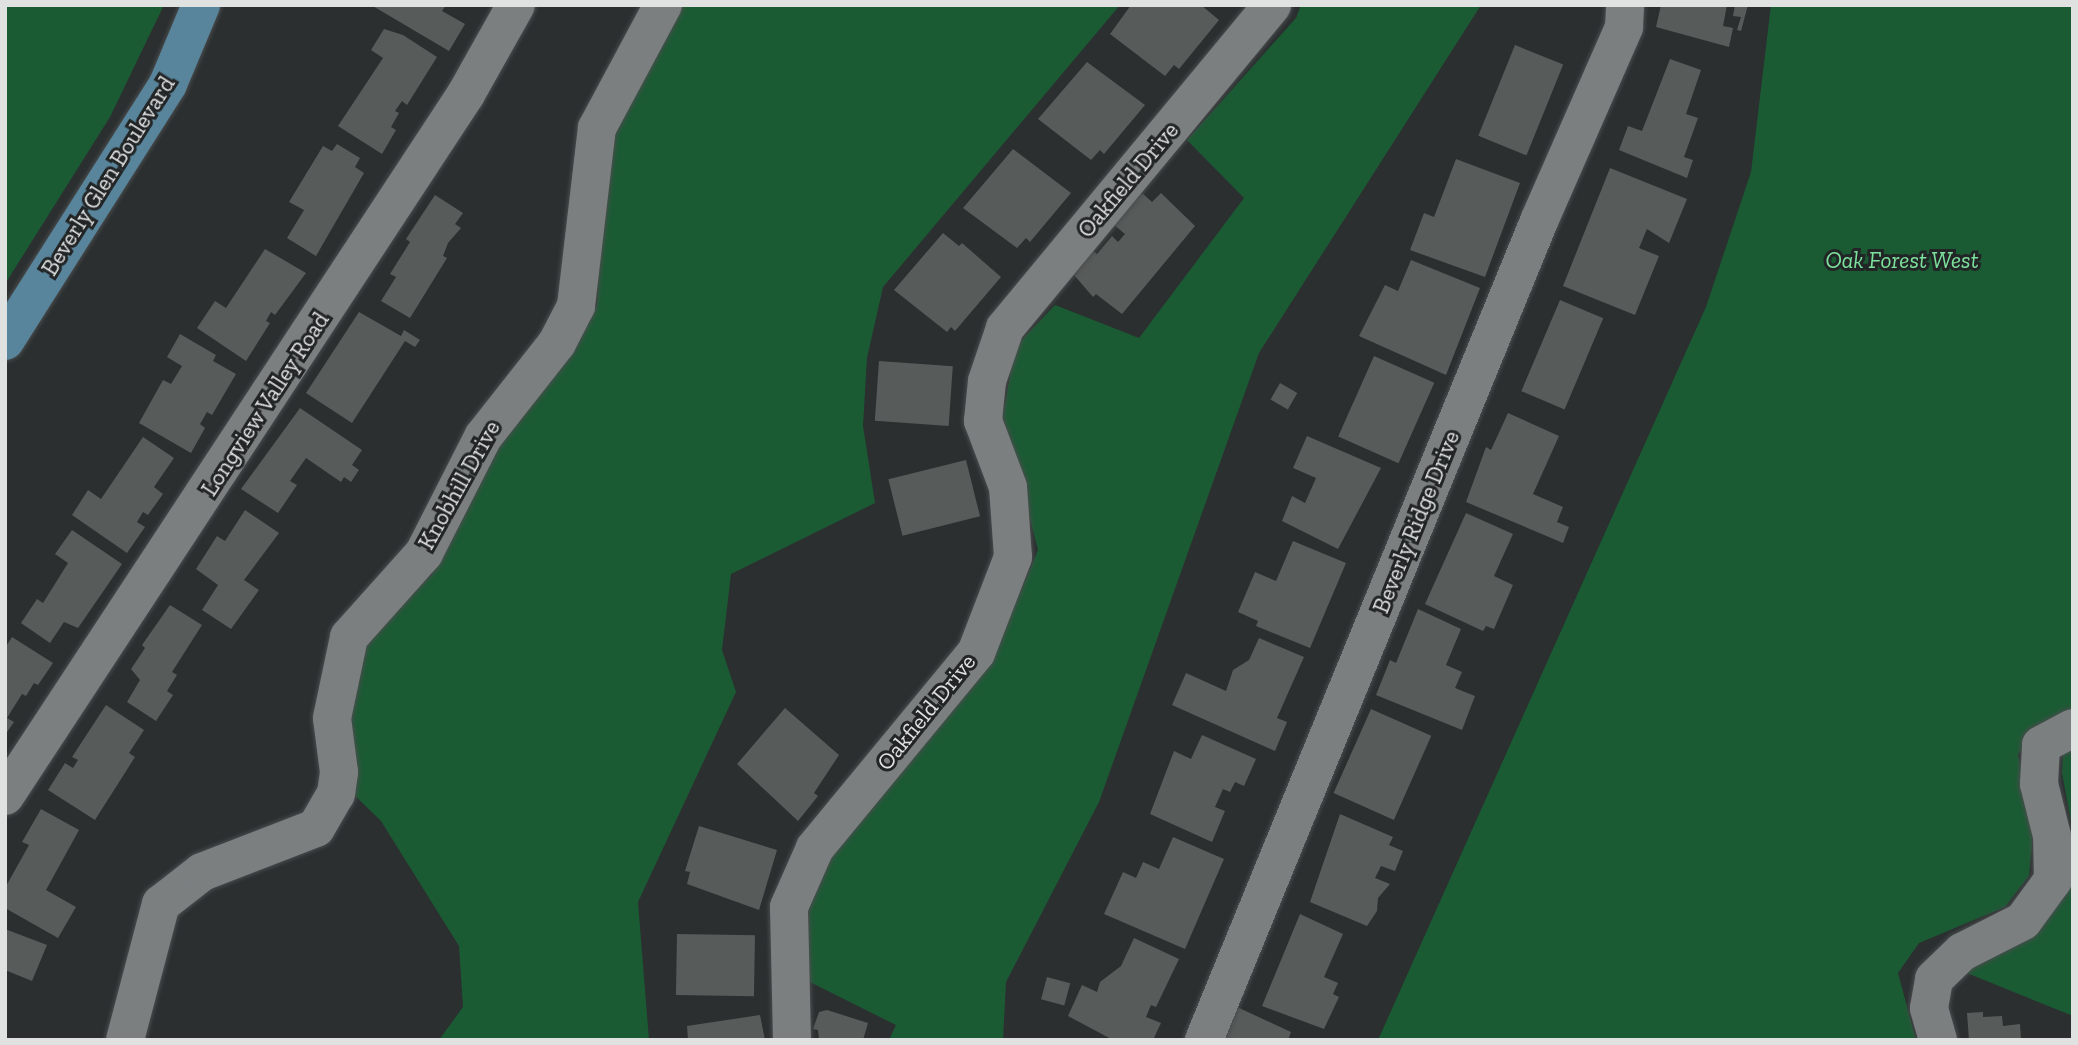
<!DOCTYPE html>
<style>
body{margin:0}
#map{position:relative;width:2078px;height:1045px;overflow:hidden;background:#2b2f30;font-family:"Zilla Slab",serif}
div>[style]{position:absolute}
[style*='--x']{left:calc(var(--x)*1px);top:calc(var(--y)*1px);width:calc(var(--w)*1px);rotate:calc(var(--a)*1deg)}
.green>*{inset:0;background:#1b5b34}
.building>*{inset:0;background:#575b5a;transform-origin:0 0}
.roads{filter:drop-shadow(0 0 2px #494c4d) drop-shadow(0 0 2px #494c4d)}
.minor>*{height:38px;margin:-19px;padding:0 19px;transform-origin:19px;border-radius:19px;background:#7b7f80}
.major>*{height:38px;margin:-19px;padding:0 19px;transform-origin:19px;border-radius:19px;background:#59859c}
span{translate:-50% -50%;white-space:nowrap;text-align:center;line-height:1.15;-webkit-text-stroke:6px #222526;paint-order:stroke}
.street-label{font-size:23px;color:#e0e2e2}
.park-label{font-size:23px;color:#7ce19c;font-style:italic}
.frame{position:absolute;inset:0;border:7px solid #e0e2e2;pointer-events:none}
</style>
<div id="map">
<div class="green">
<i style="clip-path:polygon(5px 5px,164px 5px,110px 117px,5px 284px)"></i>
<i style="clip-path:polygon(675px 5px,1120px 5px,883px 287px,867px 358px,863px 426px,875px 503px,731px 574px,722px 650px,736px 692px,638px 902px,649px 1040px,439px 1040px,463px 1007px,459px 946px,381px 821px,344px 785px,341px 712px,362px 643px,398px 601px,431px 576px,495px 438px,584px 332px,597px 305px,604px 178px,612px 129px)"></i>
<i style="clip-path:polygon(1301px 5px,1481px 5px,1259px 353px,1099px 802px,1006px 982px,1003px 1040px,889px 1040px,896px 1025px,808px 981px,809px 910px,832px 856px,992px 659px,1038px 550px,1003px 416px,1015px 347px,1055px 305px,1139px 338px,1244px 198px,1187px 140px,1296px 18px)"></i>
<i style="clip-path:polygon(1771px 5px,2073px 5px,2073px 710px,2033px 730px,2018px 755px,2034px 825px,2029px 876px,2005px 907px,1919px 943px,1898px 973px,1916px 1040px,1378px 1040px,1706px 307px,1751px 172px)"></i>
<i style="clip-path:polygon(2073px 741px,2073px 1016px,1962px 971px,2067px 887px,2072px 827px,2062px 773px,2063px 754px)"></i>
</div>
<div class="building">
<i style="clip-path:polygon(371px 5px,446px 5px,442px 11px,465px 24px,449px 51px)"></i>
<i style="clip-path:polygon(1131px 5px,1201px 5px,1219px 20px,1179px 69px,1174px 65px,1165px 76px,1110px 34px)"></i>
<i style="clip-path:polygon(1661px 5px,1727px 5px,1723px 26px,1733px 28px,1729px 47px,1656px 27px)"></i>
<i style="clip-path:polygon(1735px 5px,1748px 5px,1741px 31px,1737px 30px,1741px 17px,1733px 16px)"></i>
<i style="clip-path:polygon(384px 29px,403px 35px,437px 57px,407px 105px,402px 101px,395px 111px,399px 113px,391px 127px,396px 130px,382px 154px,338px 126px,383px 58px,371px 50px)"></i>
<i style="left:1515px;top:45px;width:52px;height:98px;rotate:22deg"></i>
<i style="clip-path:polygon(1670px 59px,1701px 70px,1686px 114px,1698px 118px,1684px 157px,1693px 160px,1687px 178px,1619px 150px,1628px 126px,1642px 131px)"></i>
<i style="clip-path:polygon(1087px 62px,1145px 105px,1104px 154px,1100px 150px,1091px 160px,1038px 119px)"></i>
<i style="clip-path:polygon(337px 144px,360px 158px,355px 167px,364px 173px,316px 256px,287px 238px,304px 210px,289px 202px,323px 146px,332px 151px)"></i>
<i style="clip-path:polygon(1013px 149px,1071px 193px,1030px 242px,1026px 238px,1017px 248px,963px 208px)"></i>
<i style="clip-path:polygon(1456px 159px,1520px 183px,1485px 277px,1410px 250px,1424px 213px,1434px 217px)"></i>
<i style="clip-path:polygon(1610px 168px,1687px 199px,1669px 243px,1647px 229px,1639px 248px,1659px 256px,1635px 315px,1563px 286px)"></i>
<i style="clip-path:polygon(1142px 193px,1152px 202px,1161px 193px,1195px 226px,1122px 314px,1096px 294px,1093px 297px,1074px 275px,1093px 251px,1097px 254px,1112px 236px,1118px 242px,1125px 234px,1114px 225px)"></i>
<i style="clip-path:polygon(435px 195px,463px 213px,455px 224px,461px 228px,448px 243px,443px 256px,447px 258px,410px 318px,381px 301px,396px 277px,390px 274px,410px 242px,406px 239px)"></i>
<i style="clip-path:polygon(943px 233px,959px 246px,962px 243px,1001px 277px,955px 331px,951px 327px,947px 332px,894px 290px)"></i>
<i style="clip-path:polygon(265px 249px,306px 273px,275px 315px,271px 312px,266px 321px,270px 323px,246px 361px,197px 328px,215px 301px,226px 308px)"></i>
<i style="clip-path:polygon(1411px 260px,1480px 288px,1446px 375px,1359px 336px,1385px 285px,1398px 291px)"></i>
<i style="left:1560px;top:300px;width:47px;height:99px;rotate:23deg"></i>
<i style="clip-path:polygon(359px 312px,401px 336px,404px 330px,420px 340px,415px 347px,405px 341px,352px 423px,306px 393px)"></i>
<i style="clip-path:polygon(180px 334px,216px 355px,213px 361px,236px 374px,212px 415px,207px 412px,200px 424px,205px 428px,191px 453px,139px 423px,163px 380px,171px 384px,182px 366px,167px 357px)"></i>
<i style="left:1374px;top:356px;width:66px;height:88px;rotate:24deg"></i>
<i style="left:879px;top:361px;width:74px;height:60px;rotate:4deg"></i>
<i style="left:1280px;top:383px;width:20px;height:19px;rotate:30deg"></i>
<i style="clip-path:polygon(300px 408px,362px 450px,352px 465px,359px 470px,351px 482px,344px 477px,341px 482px,306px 458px,290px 481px,297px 485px,278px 513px,241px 489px)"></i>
<i style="clip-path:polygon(1508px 413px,1559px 436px,1533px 494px,1563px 507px,1557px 522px,1569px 527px,1563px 543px,1466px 502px,1486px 447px,1491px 450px)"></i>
<i style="clip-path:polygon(1307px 436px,1381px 468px,1338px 549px,1282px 521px,1292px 496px,1305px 503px,1316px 478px,1293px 468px)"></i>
<i style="clip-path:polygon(143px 437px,174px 458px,154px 487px,163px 494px,148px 515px,143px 512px,137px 522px,145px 527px,127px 553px,72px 515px,88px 490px,101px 499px)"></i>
<i style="left:966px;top:460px;width:58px;height:80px;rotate:76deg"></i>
<i style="clip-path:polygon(245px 510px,279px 533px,244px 580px,259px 590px,231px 629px,202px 610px,218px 585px,196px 569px,217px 536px,225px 541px)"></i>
<i style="clip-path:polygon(1466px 513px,1513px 534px,1494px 576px,1513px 585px,1494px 629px,1486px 626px,1483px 631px,1425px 604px)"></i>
<i style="clip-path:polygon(72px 530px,122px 564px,78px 628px,64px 622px,50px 643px,21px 623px,37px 599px,43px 603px,68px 563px,55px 554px)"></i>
<i style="clip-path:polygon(1293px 541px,1346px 563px,1310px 648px,1256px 626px,1258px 621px,1238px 612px,1255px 572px,1276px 581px)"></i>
<i style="clip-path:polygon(170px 605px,202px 625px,172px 672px,177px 675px,167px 691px,173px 695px,156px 721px,127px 702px,140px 680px,131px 669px,145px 648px,142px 645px)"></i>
<i style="clip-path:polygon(1418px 609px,1461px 629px,1446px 665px,1462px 672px,1455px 688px,1475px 696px,1462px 730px,1376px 695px,1390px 660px,1396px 663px)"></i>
<i style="clip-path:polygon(12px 637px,53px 663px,38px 685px,34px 683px,26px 696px,22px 694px,7px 718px,14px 722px,5px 735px,5px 648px)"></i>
<i style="clip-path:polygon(1259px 638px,1304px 657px,1277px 718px,1287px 722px,1275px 751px,1172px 705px,1186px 673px,1226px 691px,1233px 670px,1249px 660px)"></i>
<i style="clip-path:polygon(106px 705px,144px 730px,129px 753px,135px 757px,95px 820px,48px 790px,65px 763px,73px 768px,78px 760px,72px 757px)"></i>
<i style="clip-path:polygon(785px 708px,839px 755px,814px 793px,818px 796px,798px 821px,737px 764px)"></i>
<i style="left:1371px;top:709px;width:66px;height:92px;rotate:24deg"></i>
<i style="clip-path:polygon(1202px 735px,1256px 759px,1244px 786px,1235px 782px,1230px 792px,1223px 789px,1215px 807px,1225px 811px,1212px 842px,1150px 814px,1174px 751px,1191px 759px)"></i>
<i style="clip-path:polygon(41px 809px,79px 830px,46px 890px,76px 907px,58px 938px,5px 908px,5px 888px,29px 845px,22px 842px)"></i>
<i style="clip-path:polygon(1340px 814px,1393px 837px,1389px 845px,1403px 851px,1395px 871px,1381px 866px,1375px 878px,1390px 884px,1378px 898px,1377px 911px,1367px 926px,1310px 902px)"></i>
<i style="clip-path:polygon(699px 826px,777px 850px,759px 910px,687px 884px,690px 872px,685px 871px)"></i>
<i style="clip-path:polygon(1173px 837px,1224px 859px,1185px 949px,1104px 914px,1123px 872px,1136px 878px,1143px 862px,1159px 869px)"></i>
<i style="clip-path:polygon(1300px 914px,1343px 934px,1324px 977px,1338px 983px,1333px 994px,1339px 997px,1324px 1029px,1262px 1006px)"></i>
<i style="clip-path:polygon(5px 929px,47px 945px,32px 981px,5px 970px)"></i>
<i style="left:677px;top:934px;width:78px;height:61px;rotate:1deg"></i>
<i style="clip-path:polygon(1134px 938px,1179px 959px,1156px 1007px,1151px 1005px,1146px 1017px,1161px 1023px,1153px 1040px,1113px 1040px,1068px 1016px,1082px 985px,1097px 992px,1100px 982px,1121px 966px)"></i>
<i style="left:1047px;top:977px;width:24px;height:23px;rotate:15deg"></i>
<i style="clip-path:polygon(1237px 1007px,1291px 1032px,1288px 1040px,1223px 1040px)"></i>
<i style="clip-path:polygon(827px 1010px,868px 1023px,863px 1040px,819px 1040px,818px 1030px,813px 1029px,819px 1012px)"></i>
<i style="clip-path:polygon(1983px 1012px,1983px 1017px,2002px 1016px,2003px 1026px,2020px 1024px,2021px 1040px,1969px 1040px,1967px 1013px)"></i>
<i style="clip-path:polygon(760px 1015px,765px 1040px,688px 1040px,687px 1026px)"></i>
</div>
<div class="roads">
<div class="minor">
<i style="--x:5;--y:796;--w:840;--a:-56.71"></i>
<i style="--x:466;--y:94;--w:102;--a:-60.7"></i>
<i style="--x:125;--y:1040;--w:141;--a:-75.2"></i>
<i style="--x:161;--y:904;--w:52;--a:-38"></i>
<i style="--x:202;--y:872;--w:122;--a:-21.1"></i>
<i style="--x:316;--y:828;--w:39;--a:-60"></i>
<i style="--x:336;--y:794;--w:22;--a:-82"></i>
<i style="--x:339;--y:772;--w:54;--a:-97.4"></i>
<i style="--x:332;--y:718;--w:83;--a:-78.1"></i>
<i style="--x:349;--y:637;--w:113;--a:-48.2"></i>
<i style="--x:424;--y:553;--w:130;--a:-63"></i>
<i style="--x:483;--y:437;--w:120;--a:-51.8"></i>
<i style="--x:557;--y:343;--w:42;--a:-62.8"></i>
<i style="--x:576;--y:306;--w:179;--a:-83.3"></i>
<i style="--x:597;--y:128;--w:140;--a:-61.8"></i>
<i style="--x:792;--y:1040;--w:133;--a:-91.3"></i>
<i style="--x:789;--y:907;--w:64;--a:-66.2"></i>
<i style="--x:815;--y:848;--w:253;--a:-50.5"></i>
<i style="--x:976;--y:653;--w:103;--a:-68.9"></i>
<i style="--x:1013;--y:557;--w:70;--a:-94.1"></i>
<i style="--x:1008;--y:487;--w:71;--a:-110.7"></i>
<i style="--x:983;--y:421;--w:40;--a:-84.3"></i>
<i style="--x:987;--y:381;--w:56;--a:-71.2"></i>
<i style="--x:1005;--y:328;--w:419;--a:-50.4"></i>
<i style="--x:1204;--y:1040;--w:885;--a:-67.75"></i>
<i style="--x:1539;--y:221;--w:212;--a:-66.3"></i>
<i style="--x:1624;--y:27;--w:22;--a:-87"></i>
<i style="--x:1938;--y:1040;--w:33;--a:-106"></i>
<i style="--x:1929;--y:1008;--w:29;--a:-80"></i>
<i style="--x:1934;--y:979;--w:39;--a:-44"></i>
<i style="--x:1962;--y:952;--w:68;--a:-26.9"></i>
<i style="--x:2023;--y:921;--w:51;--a:-53.8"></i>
<i style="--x:2053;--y:880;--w:44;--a:-91.3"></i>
<i style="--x:2052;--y:836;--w:54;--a:-104"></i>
<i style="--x:2039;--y:784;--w:39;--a:-87"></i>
<i style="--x:2041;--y:745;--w:36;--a:-28"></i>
</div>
<div class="major">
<i style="--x:5;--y:341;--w:304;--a:-57.6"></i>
<i style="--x:168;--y:84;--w:86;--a:-67.3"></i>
</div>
</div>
<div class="street-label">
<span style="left:108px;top:176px;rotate:-58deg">Beverly Glen Boulevard</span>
<span style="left:1128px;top:180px;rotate:-50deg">Oakfield Drive</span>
<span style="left:265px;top:404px;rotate:-57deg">Longview Valley Road</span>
<span style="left:459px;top:485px;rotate:-61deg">Knobhill Drive</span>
<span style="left:1416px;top:522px;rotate:-68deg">Beverly Ridge Drive</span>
<span style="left:926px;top:712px;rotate:-51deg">Oakfield Drive</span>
</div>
<div class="park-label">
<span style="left:1902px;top:260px">Oak Forest West</span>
</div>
<div class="frame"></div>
</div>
